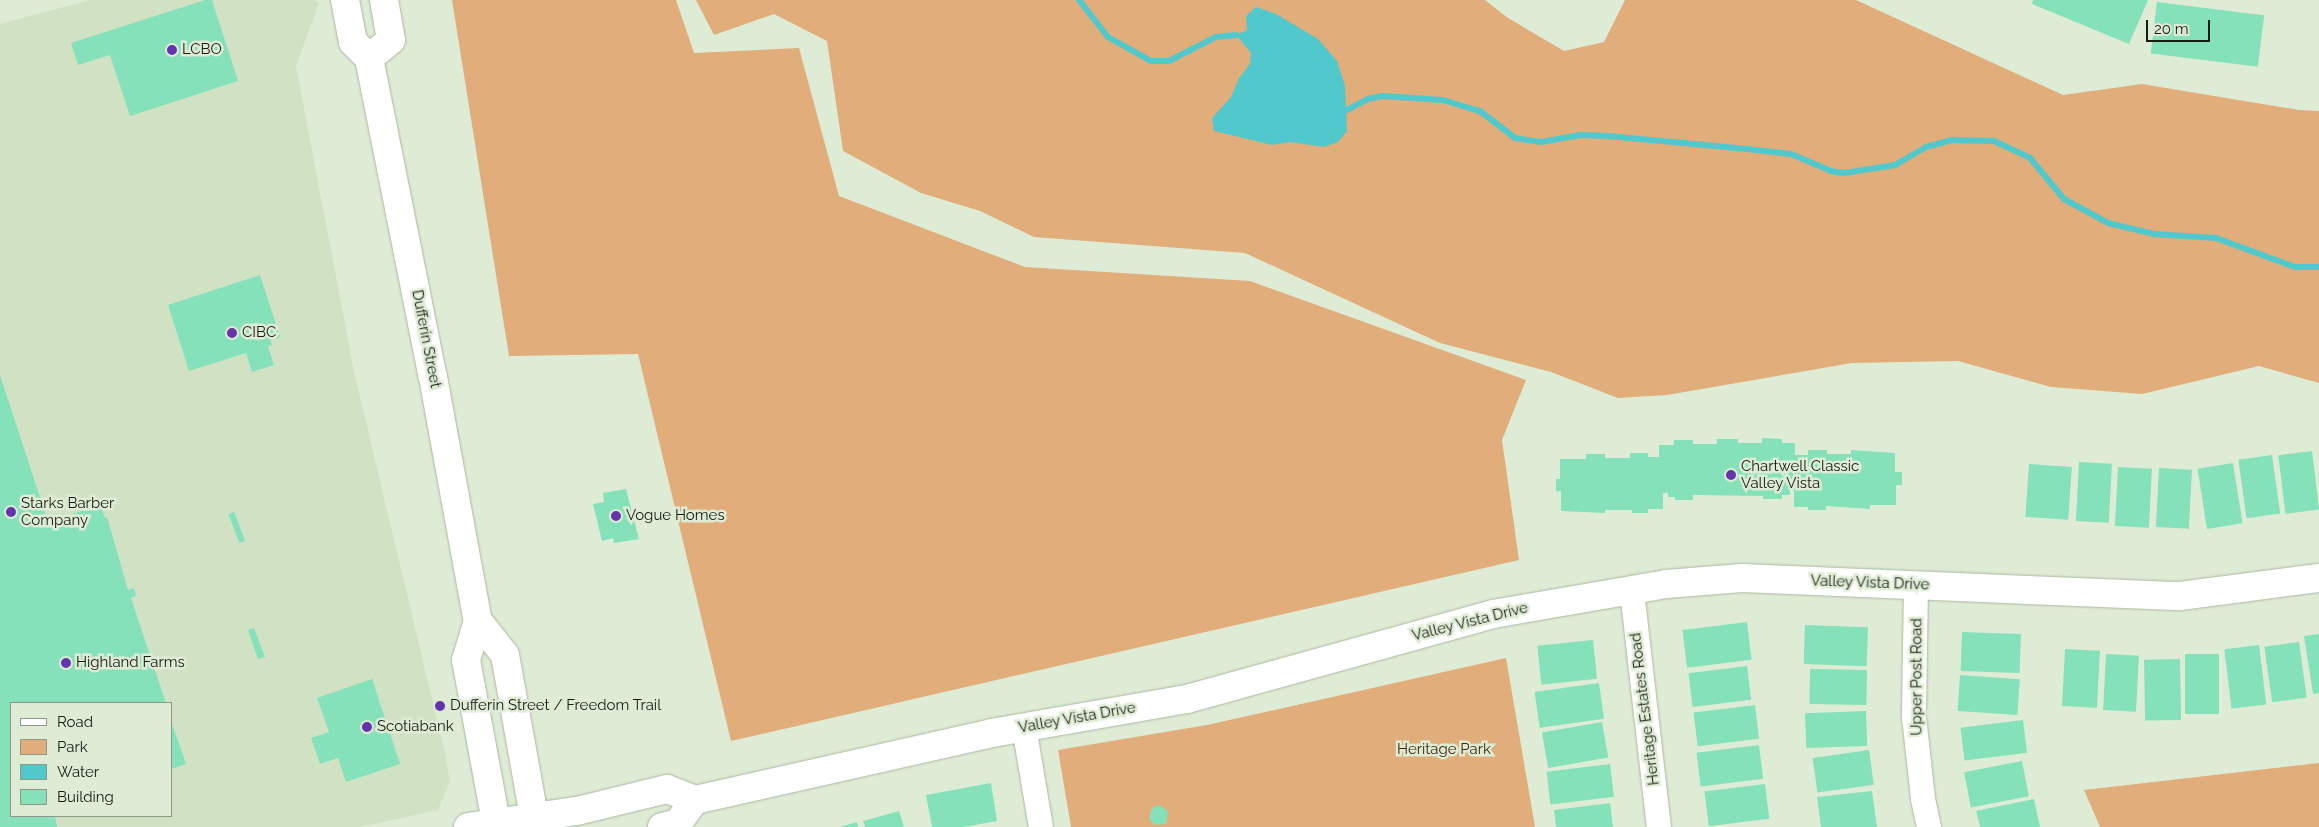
<!DOCTYPE html>
<style>
body{margin:0}
#map{position:relative;width:2319px;height:827px;overflow:hidden;background:#dfecd5;font-family:Raleway,sans-serif}
div>[style]{position:absolute}
[style*='--x']{left:calc(var(--x)*1px);top:calc(var(--y)*1px);width:calc(var(--w)*1px);rotate:calc(var(--a)*1deg)}
.built>*{inset:0;background:#d1e2c4}
.green>*{inset:0;background:#e0ad7b}
.water>*{inset:0;background:#51c8cc}
.stream>*{height:6px;margin:-3px;padding:0 3px;transform-origin:3px;border-radius:3px;background:#51c8cc}
.building>*{inset:0;background:#85e1b9;transform-origin:0 0}
.roads{filter:drop-shadow(0 0 1px #abb8a2) drop-shadow(0 0 1px #abb8a2)}
.minor>*{height:24px;margin:-12px;padding:0 12px;transform-origin:12px;border-radius:12px;background:#fff}
.tertiary>*{height:28px;margin:-14px;padding:0 14px;transform-origin:14px;border-radius:14px;background:#fff}
.secondary>*{height:28px;margin:-14px;padding:0 14px;transform-origin:14px;border-radius:14px;background:#fff}
.dots>*{width:14px;height:14px;translate:-50% -50%;box-sizing:border-box;border:2px solid #dfecd5;border-radius:50%}
span{translate:-50% -50%;white-space:nowrap;text-align:center;line-height:1.15;-webkit-text-stroke:5px #dfecd5;paint-order:stroke}
.poi-label{font-size:15px;color:#171b13}
.left{translate:0 -50%;text-align:left}
.street-label{font-size:15px;color:#171b13}
.park-label{font-size:15px;color:#42290e}
.legend{position:absolute;left:10px;top:702px;width:162px;height:115px;box-sizing:border-box;background:#dfecd5;border:1px solid #8f9887;margin:0;padding:6px 9px;list-style:none;font-size:15px;color:#171b13}
.legend li{display:flex;align-items:center;gap:10px;height:25px}
.legend b{width:25px;border:1px solid #8f9887}
.scale{position:absolute;left:2146px;top:20px;width:64px;height:22px;box-sizing:border-box;border:2px solid #171b13;border-top:0;padding-left:6px;font-size:15px;line-height:18px;white-space:nowrap;color:#171b13;-webkit-text-stroke:4px #dfecd5;paint-order:stroke}
</style>
<div id="map">
<div class="built">
<i style="clip-path:polygon(evenodd,90px 0,314px 0,319px 3px,296px 66px,355px 376px,445px 753px,450px 782px,438px 810px,361px 827px,0 827px,0 24px,90px 0,11px 703px,171px 703px,171px 816px,11px 816px,11px 703px)"></i>
</div>
<div class="green">
<i style="clip-path:polygon(452px 0,676px 0,694px 53px,799px 48px,839px 196px,1025px 267px,1250px 281px,1526px 380px,1502px 440px,1519px 560px,731px 741px,638px 354px,509px 356px)"></i>
<i style="clip-path:polygon(696px 0,1485px 0,1508px 18px,1564px 51px,1604px 42px,1625px 0,1856px 0,2063px 95px,2142px 84px,2299px 110px,2319px 111px,2319px 383px,2259px 366px,2142px 394px,2051px 387px,1958px 361px,1852px 363px,1667px 395px,1618px 398px,1551px 372px,1440px 343px,1245px 253px,1034px 237px,980px 211px,921px 193px,843px 151px,827px 41px,774px 14px,714px 35px)"></i>
<i style="clip-path:polygon(1506px 658px,1535px 827px,1071px 827px,1058px 750px,1207px 725px)"></i>
<i style="clip-path:polygon(2319px 763px,2319px 827px,2100px 827px,2084px 790px)"></i>
</div>
<div class="water">
<i style="clip-path:polygon(1256px 7px,1276px 14px,1318px 39px,1337px 61px,1345px 86px,1347px 131px,1338px 142px,1324px 147px,1290px 142px,1272px 145px,1214px 131px,1212px 118px,1231px 97px,1239px 78px,1250px 64px,1251px 53px,1236px 35px,1247px 30px,1246px 16px)"></i>
</div>
<div class="stream">
<i style="--x:1079;--y:0;--w:47;--a:51.9"></i>
<i style="--x:1108;--y:37;--w:49;--a:29.2"></i>
<i style="--x:1151;--y:61;--w:18;--a:0"></i>
<i style="--x:1169;--y:61;--w:53;--a:-27.1"></i>
<i style="--x:1216;--y:37;--w:20;--a:-6"></i>
<i style="--x:1345;--y:111;--w:26;--a:-28"></i>
<i style="--x:1368;--y:99;--w:14;--a:-12"></i>
<i style="--x:1382;--y:96;--w:61;--a:3.8"></i>
<i style="--x:1443;--y:100;--w:39;--a:17"></i>
<i style="--x:1480;--y:111;--w:44;--a:37.6"></i>
<i style="--x:1515;--y:138;--w:26;--a:9"></i>
<i style="--x:1541;--y:142;--w:39;--a:-10"></i>
<i style="--x:1579;--y:135;--w:29;--a:2"></i>
<i style="--x:1608;--y:136;--w:140;--a:5.3"></i>
<i style="--x:1747;--y:149;--w:44;--a:6.5"></i>
<i style="--x:1791;--y:154;--w:43;--a:23"></i>
<i style="--x:1831;--y:171;--w:13;--a:9"></i>
<i style="--x:1844;--y:173;--w:52;--a:-8.9"></i>
<i style="--x:1895;--y:165;--w:36;--a:-30"></i>
<i style="--x:1926;--y:147;--w:28;--a:-15"></i>
<i style="--x:1953;--y:140;--w:41;--a:1.4"></i>
<i style="--x:1994;--y:141;--w:40;--a:25"></i>
<i style="--x:2030;--y:158;--w:53;--a:50.3"></i>
<i style="--x:2064;--y:199;--w:50;--a:28.6"></i>
<i style="--x:2108;--y:223;--w:47;--a:13.4"></i>
<i style="--x:2154;--y:234;--w:62;--a:3.7"></i>
<i style="--x:2216;--y:238;--w:84;--a:20.2"></i>
<i style="--x:2295;--y:267;--w:24;--a:0"></i>
</div>
<div class="building">
<i style="clip-path:polygon(205px 0,212px 0,238px 81px,130px 116px,110px 55px,78px 65px,71px 43px)"></i>
<i style="clip-path:polygon(2033px 0,2148px 0,2129px 44px,2032px 4px)"></i>
<i style="left:2157px;top:2px;width:108px;height:52px;rotate:7deg"></i>
<i style="clip-path:polygon(260px 275px,280px 337px,270px 340px,272px 345px,268px 346px,274px 365px,252px 372px,246px 353px,189px 371px,168px 305px)"></i>
<i style="clip-path:polygon(0 375px,48px 522px,100px 505px,105px 518px,107px 517px,128px 590px,134px 588px,136px 596px,131px 598px,166px 703px,11px 703px,11px 816px,55px 816px,57px 827px,0 827px)"></i>
<i style="clip-path:polygon(1762px 438px,1782px 439px,1782px 443px,1795px 443px,1795px 455px,1808px 455px,1808px 450px,1827px 450px,1827px 454px,1851px 454px,1851px 450px,1895px 453px,1895px 472px,1902px 472px,1902px 485px,1896px 485px,1896px 505px,1870px 505px,1870px 509px,1826px 506px,1826px 510px,1808px 510px,1808px 507px,1794px 507px,1794px 491px,1790px 491px,1790px 495px,1782px 495px,1782px 499px,1763px 499px,1763px 496px,1693px 495px,1693px 500px,1675px 500px,1675px 497px,1668px 497px,1668px 493px,1663px 493px,1663px 509px,1648px 509px,1648px 513px,1632px 513px,1632px 510px,1605px 510px,1605px 513px,1561px 511px,1561px 491px,1556px 491px,1556px 479px,1560px 479px,1560px 459px,1586px 459px,1586px 454px,1605px 454px,1605px 458px,1630px 458px,1630px 453px,1648px 453px,1648px 457px,1659px 457px,1659px 445px,1674px 445px,1674px 440px,1693px 440px,1693px 444px,1717px 444px,1717px 439px,1738px 439px,1738px 443px,1762px 443px)"></i>
<i style="left:2312px;top:451px;width:59px;height:34px;rotate:83deg"></i>
<i style="left:2272px;top:455px;width:59px;height:34px;rotate:82deg"></i>
<i style="left:2079px;top:462px;width:33px;height:59px;rotate:3deg"></i>
<i style="left:2233px;top:463px;width:61px;height:36px;rotate:81deg"></i>
<i style="left:2029px;top:464px;width:43px;height:53px;rotate:4deg"></i>
<i style="left:2118px;top:467px;width:34px;height:59px;rotate:3deg"></i>
<i style="left:2159px;top:468px;width:33px;height:59px;rotate:3deg"></i>
<i style="clip-path:polygon(626px 489px,639px 539px,614px 543px,613px 538px,602px 541px,593px 504px,604px 502px,603px 493px)"></i>
<i style="left:234px;top:512px;width:31px;height:6px;rotate:69deg"></i>
<i style="left:1747px;top:622px;width:38px;height:65px;rotate:83deg"></i>
<i style="left:1805px;top:625px;width:63px;height:39px;rotate:2deg"></i>
<i style="clip-path:polygon(254px 628px,265px 657px,258px 659px,248px 630px)"></i>
<i style="left:1962px;top:632px;width:59px;height:39px;rotate:2deg"></i>
<i style="clip-path:polygon(2319px 634px,2319px 693px,2313px 694px,2304px 636px)"></i>
<i style="left:1593px;top:640px;width:39px;height:56px;rotate:84deg"></i>
<i style="left:2299px;top:642px;width:56px;height:35px;rotate:82deg"></i>
<i style="left:2259px;top:645px;width:60px;height:35px;rotate:83deg"></i>
<i style="left:2065px;top:649px;width:35px;height:57px;rotate:3deg"></i>
<i style="left:2106px;top:654px;width:33px;height:56px;rotate:3deg"></i>
<i style="left:2185px;top:654px;width:34px;height:60px"></i>
<i style="left:2180px;top:659px;width:61px;height:36px;rotate:89deg"></i>
<i style="left:1747px;top:666px;width:34px;height:59px;rotate:83deg"></i>
<i style="left:1810px;top:669px;width:57px;height:35px;rotate:1deg"></i>
<i style="left:1960px;top:675px;width:60px;height:36px;rotate:4deg"></i>
<i style="clip-path:polygon(372px 679px,400px 764px,346px 782px,338px 758px,320px 764px,311px 738px,329px 732px,317px 698px)"></i>
<i style="left:1599px;top:683px;width:36px;height:65px;rotate:82deg"></i>
<i style="left:1755px;top:705px;width:34px;height:62px;rotate:83deg"></i>
<i style="left:1866px;top:711px;width:35px;height:61px;rotate:88deg"></i>
<i style="left:2023px;top:720px;width:33px;height:63px;rotate:83deg"></i>
<i style="clip-path:polygon(171px 721px,186px 764px,171px 769px)"></i>
<i style="left:1602px;top:722px;width:36px;height:61px;rotate:80deg"></i>
<i style="left:1759px;top:745px;width:34px;height:63px;rotate:83deg"></i>
<i style="left:1869px;top:750px;width:35px;height:57px;rotate:82deg"></i>
<i style="left:2022px;top:761px;width:36px;height:59px;rotate:79deg"></i>
<i style="left:1610px;top:764px;width:33px;height:64px;rotate:83deg"></i>
<i style="clip-path:polygon(991px 783px,997px 821px,964px 827px,932px 827px,926px 795px)"></i>
<i style="left:1765px;top:784px;width:35px;height:61px;rotate:83deg"></i>
<i style="clip-path:polygon(1872px 791px,1877px 827px,1821px 827px,1817px 797px)"></i>
<i style="clip-path:polygon(2034px 799px,2040px 827px,1980px 827px,1976px 811px)"></i>
<i style="clip-path:polygon(1610px 803px,1613px 827px,1556px 827px,1554px 810px)"></i>
<i style="clip-path:polygon(1159px 805px,1168px 811px,1166px 824px,1155px 825px,1149px 819px,1152px 808px)"></i>
<i style="clip-path:polygon(899px 811px,904px 827px,865px 827px,863px 821px)"></i>
<i style="clip-path:polygon(857px 822px,858px 827px,840px 827px)"></i>
</div>
<div class="roads">
<div class="minor">
<i style="--x:1916;--y:585;--w:132;--a:90.9"></i>
<i style="--x:1914;--y:717;--w:82;--a:83.7"></i>
<i style="--x:1923;--y:799;--w:29;--a:78"></i>
<i style="--x:1632;--y:591;--w:238;--a:83.5"></i>
<i style="--x:1024;--y:727;--w:101;--a:80.4"></i>
</div>
<div class="tertiary">
<i style="--x:468;--y:827;--w:110;--a:-8.4"></i>
<i style="--x:577;--y:811;--w:93;--a:-13.7"></i>
<i style="--x:667;--y:789;--w:30;--a:21"></i>
<i style="--x:695;--y:800;--w:304;--a:-12.7"></i>
<i style="--x:992;--y:733;--w:198;--a:-9.9"></i>
<i style="--x:1187;--y:699;--w:318;--a:-15.5"></i>
<i style="--x:1493;--y:614;--w:176;--a:-9.8"></i>
<i style="--x:1666;--y:584;--w:76;--a:-4.5"></i>
<i style="--x:1742;--y:578;--w:438;--a:2.4"></i>
<i style="--x:2180;--y:596;--w:140;--a:-7.4"></i>
<i style="--x:662;--y:827;--w:16;--a:-14"></i>
<i style="--x:678;--y:823;--w:29;--a:-54"></i>
</div>
<div class="secondary">
<i style="--x:345;--y:0;--w:43;--a:79.2"></i>
<i style="--x:353;--y:42;--w:23;--a:45"></i>
<i style="--x:369;--y:58;--w:325;--a:78.7"></i>
<i style="--x:433;--y:377;--w:248;--a:79.6"></i>
<i style="--x:478;--y:621;--w:43;--a:51.5"></i>
<i style="--x:505;--y:655;--w:175;--a:79.8"></i>
<i style="--x:369;--y:58;--w:28;--a:-39"></i>
<i style="--x:391;--y:40;--w:41;--a:-99.9"></i>
<i style="--x:478;--y:621;--w:41;--a:107.1"></i>
<i style="--x:466;--y:660;--w:170;--a:79.5"></i>
</div>
</div>
<div class="dots">
<i style="left:172px;top:50px;background:#6533aa"></i>
<i style="left:232px;top:333px;background:#6533aa"></i>
<i style="left:1731px;top:475px;background:#6533aa"></i>
<i style="left:11px;top:512px;background:#6533aa"></i>
<i style="left:616px;top:516px;background:#6533aa"></i>
<i style="left:66px;top:663px;background:#6533aa"></i>
<i style="left:440px;top:706px;background:#6533aa"></i>
<i style="left:367px;top:727px;background:#6533aa"></i>
</div>
<div class="poi-label">
<span class="left" style="left:182px;top:50px">LCBO</span>
<span class="left" style="left:242px;top:333px">CIBC</span>
<span class="left" style="left:1741px;top:475px">Chartwell Classic<br>Valley Vista</span>
<span class="left" style="left:21px;top:512px">Starks Barber<br>Company</span>
<span class="left" style="left:626px;top:516px">Vogue Homes</span>
<span class="left" style="left:76px;top:663px">Highland Farms</span>
<span class="left" style="left:450px;top:706px">Dufferin Street / Freedom Trail</span>
<span class="left" style="left:377px;top:727px">Scotiabank</span>
</div>
<div class="street-label">
<span style="left:426px;top:339px;rotate:79deg">Dufferin Street</span>
<span style="left:1870px;top:583px;rotate:2deg">Valley Vista Drive</span>
<span style="left:1470px;top:622px;rotate:-14deg">Valley Vista Drive</span>
<span style="left:1917px;top:677px;rotate:-90deg">Upper Post Road</span>
<span style="left:1645px;top:709px;rotate:-97deg">Heritage Estates Road</span>
<span style="left:1077px;top:718px;rotate:-10deg">Valley Vista Drive</span>
</div>
<div class="park-label">
<span style="left:1444px;top:750px">Heritage Park</span>
</div>
<ul class="legend">
<li><b style="height:6px;background:#fff"></b>Road</li>
<li><b style="height:14px;background:#e0ad7b"></b>Park</li>
<li><b style="height:14px;background:#51c8cc"></b>Water</li>
<li><b style="height:14px;background:#85e1b9"></b>Building</li>
</ul>
<div class="scale">20 m</div>
</div>
